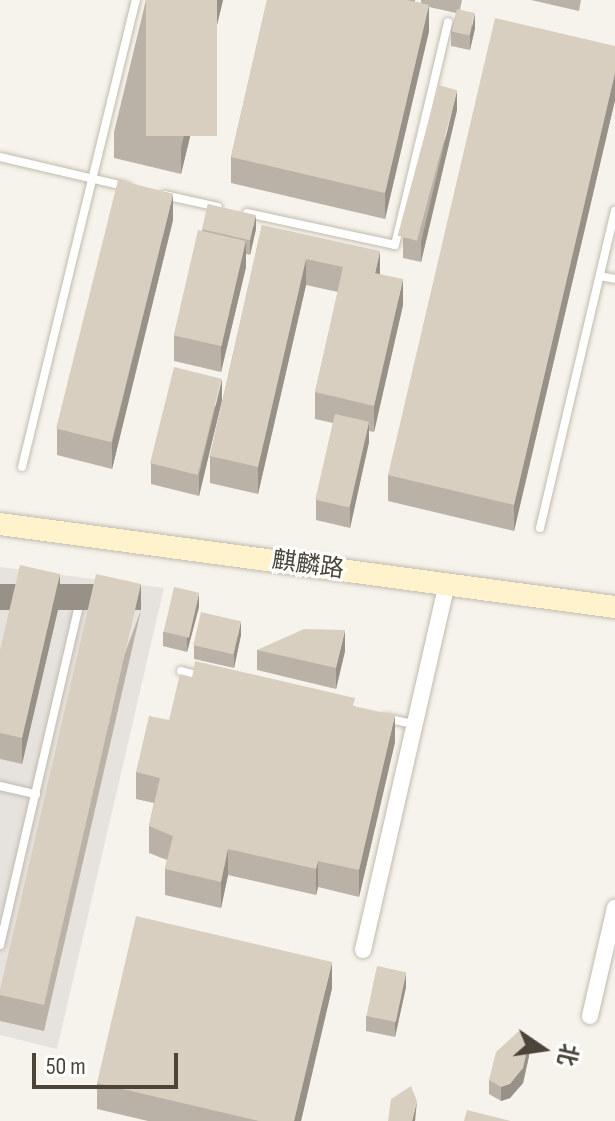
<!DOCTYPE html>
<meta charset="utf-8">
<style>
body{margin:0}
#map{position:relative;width:615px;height:1121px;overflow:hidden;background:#f6f3ec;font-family:"Sofia Sans Condensed","Noto Sans SC",sans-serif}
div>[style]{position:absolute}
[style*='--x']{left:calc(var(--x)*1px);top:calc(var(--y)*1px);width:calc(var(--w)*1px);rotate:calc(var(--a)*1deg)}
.industrial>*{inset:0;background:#e6e2dd}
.roads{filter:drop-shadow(0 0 2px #c2bbae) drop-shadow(0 0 2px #c2bbae)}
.lane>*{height:8px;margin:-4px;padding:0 4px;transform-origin:4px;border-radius:4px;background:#fff}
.street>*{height:16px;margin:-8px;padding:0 8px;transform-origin:8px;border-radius:8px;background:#fff}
.secondary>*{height:22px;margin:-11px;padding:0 11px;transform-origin:11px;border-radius:11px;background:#fff3cd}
.wall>*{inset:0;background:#bab2a6}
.shaded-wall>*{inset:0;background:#979187;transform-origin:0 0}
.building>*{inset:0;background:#d8cfc1;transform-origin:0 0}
span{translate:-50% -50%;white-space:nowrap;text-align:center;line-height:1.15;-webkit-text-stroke:6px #fff;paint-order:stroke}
.street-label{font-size:24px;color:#4b4439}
.north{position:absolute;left:503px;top:1009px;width:80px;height:80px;-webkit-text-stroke:6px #fff;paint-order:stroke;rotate:103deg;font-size:22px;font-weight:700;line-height:32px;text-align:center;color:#4b4439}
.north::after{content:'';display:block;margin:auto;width:28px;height:36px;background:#4b4439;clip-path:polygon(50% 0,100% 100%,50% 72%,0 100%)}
.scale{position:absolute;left:32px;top:1053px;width:146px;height:36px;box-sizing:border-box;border:4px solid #4b4439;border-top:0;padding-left:10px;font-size:24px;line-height:28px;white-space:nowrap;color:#4b4439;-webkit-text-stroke:6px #fff;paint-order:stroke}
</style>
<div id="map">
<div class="industrial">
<i style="clip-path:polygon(0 567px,164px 588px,57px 1049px,0 1035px)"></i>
</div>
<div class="roads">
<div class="lane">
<i style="--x:0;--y:157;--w:131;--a:13.2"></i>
<i style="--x:164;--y:195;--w:55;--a:12.5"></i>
<i style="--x:247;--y:213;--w:151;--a:12.2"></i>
<i style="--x:395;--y:245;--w:229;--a:-76.6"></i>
<i style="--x:600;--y:276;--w:15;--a:11"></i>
<i style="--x:22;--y:467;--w:481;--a:-76.3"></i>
<i style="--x:540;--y:528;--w:326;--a:-76.7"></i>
<i style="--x:181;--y:671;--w:20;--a:15"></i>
<i style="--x:385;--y:718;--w:30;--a:12"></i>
<i style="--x:0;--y:786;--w:37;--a:13"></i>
<i style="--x:0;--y:945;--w:360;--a:-76.9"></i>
</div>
<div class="street">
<i style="--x:363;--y:950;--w:376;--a:-77.1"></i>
<i style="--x:590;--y:1016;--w:111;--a:-77"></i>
</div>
<div class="secondary">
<i style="--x:0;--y:524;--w:621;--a:7.69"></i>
</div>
</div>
<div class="wall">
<i style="clip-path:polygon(146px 0,223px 0,181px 174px,114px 158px,114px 132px)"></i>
<i style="clip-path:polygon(267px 0,415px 0,415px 2px,421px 3px,421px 0,462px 0,460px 10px,475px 28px,470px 50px,451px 46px,451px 31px,456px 13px,429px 7px,429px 31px,385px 219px,231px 183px,231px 157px)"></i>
<i style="clip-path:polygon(531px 0,581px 0,579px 11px)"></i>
<i style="clip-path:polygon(615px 46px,615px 100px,514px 531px,388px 501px,388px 475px)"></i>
<i style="clip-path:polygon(457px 110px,421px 262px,403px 258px,403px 237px)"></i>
<i style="clip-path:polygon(208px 204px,256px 229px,250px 255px,246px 254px,246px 267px,221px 372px,174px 361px,174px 335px,202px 231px)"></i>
<i style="clip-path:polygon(173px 220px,112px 469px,57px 455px,57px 429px)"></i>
<i style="clip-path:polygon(262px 225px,380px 274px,403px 305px,374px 432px,369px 431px,369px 442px,350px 528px,316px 520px,316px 500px,333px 423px,315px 419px,315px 392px,338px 292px,306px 285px,258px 494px,210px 483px,210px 456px)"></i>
<i style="clip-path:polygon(222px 400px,199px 496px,151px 484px,151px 463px)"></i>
<i style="clip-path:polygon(60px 601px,22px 764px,0 759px,0 650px)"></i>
<i style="clip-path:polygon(199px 607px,187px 652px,163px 646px,163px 632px)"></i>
<i style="clip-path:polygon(141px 610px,44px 1031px,0 1021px,0 990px)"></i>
<i style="clip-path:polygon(241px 635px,234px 668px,194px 659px,194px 645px)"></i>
<i style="clip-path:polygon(257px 650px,345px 651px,336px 689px,257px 670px)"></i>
<i style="clip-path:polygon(355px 706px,395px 742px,359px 897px,318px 887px,316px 895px,228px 875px,221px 908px,165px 895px,165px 869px,167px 860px,149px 853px,149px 826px,154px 803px,136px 799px,136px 772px,169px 720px)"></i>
<i style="clip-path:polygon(406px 987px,395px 1037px,366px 1031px,366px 1016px)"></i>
<i style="clip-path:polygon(332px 988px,301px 1121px,148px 1121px,97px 1109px,97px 1083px)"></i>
<i style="clip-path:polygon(529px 1056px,523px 1083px,510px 1098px,501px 1101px,489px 1094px,489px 1080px)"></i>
</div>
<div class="shaded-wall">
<i style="clip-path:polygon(217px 0,223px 0,181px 174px,181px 148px)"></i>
<i style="clip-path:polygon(429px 5px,429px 31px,385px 219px,385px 193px)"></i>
<i style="clip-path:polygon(475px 13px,475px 28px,470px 50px,470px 36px)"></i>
<i style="clip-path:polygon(615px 73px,615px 100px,514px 531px,514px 505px)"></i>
<i style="clip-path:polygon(457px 90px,457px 110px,421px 262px,421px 242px)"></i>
<i style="clip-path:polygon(173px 194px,173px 220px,112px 469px,112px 443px)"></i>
<i style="clip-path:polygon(256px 215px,256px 229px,250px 255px,250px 240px)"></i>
<i style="clip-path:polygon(246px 241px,246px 267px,221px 372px,221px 346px)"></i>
<i style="clip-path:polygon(380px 251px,380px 277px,375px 273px)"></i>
<i style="clip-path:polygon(306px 259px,306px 285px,258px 494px,258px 467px)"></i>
<i style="clip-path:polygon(403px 279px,403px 305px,374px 432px,374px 406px)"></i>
<i style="clip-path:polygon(222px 379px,222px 400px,199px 496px,199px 475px)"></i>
<i style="clip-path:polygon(369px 422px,369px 442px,350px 528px,350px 507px)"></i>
<i style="clip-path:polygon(60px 574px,60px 601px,22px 764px,22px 738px)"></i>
<i style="left:141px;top:584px;width:26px;height:432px;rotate:90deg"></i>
<i style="clip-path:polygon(199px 593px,199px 607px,187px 652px,187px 638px)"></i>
<i style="clip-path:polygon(241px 621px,241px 635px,234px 668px,234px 654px)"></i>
<i style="clip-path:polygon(345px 630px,345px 651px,336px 689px,336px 668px)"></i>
<i style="clip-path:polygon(395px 715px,395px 742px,359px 897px,359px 870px)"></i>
<i style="clip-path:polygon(228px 849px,228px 875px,221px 908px,221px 882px)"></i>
<i style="clip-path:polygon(318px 861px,318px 887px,316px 895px,316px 869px)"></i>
<i style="clip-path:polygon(332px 962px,332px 988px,301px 1121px,294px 1121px)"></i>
<i style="clip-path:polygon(406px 972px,406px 987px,395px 1037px,395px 1023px)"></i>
<i style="clip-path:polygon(529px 1042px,529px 1056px,523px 1083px,510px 1098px,501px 1101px,501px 1087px)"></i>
<i style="clip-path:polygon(417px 1101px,415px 1121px,412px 1121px)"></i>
</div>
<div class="building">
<i style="left:146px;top:0;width:71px;height:136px"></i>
<i style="clip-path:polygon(267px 0,407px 0,429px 5px,385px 193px,231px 157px)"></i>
<i style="left:457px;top:9px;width:18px;height:23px;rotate:13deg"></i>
<i style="clip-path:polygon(495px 18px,615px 46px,615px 73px,514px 505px,388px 475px)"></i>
<i style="left:438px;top:85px;width:20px;height:156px;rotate:15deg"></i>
<i style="left:118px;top:180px;width:57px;height:256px;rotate:14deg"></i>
<i style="left:208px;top:204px;width:49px;height:26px;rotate:13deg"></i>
<i style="clip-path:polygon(262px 225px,380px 251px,375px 273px,403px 279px,374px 406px,315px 392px,343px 267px,306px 259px,258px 467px,210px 456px)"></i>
<i style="left:198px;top:230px;width:49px;height:108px;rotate:13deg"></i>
<i style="left:174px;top:367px;width:49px;height:99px;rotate:14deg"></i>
<i style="left:335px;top:414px;width:35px;height:88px;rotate:13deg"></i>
<i style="clip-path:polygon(20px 565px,60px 574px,22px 738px,0 733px,0 650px)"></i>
<i style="clip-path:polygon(96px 574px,141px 584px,44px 1005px,0 995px,0 990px)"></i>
<i style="left:174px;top:587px;width:26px;height:46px;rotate:13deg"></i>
<i style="left:201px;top:612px;width:41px;height:34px;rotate:13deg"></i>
<i style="clip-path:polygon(304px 629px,345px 630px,336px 668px,257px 650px)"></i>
<i style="clip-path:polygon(195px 661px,355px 698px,353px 706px,395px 715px,359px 870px,318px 861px,316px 869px,228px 849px,221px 882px,165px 869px,173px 836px,149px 826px,160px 778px,136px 772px,149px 716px,169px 720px,180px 674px,192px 677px)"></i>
<i style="clip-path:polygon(136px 916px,332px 962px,294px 1121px,259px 1121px,97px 1083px)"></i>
<i style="left:377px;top:966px;width:30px;height:51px;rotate:12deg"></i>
<i style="clip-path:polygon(519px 1031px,529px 1042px,523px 1068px,510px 1084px,501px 1087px,489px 1080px,496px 1052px)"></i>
<i style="clip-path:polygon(411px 1086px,417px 1101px,412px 1121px,388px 1121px,391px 1099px)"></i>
<i style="clip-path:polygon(467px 1110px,511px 1121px,464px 1121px)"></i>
</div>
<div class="street-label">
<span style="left:308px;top:565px;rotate:8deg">麒麟路</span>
</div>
<div class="north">北</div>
<div class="scale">50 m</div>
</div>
